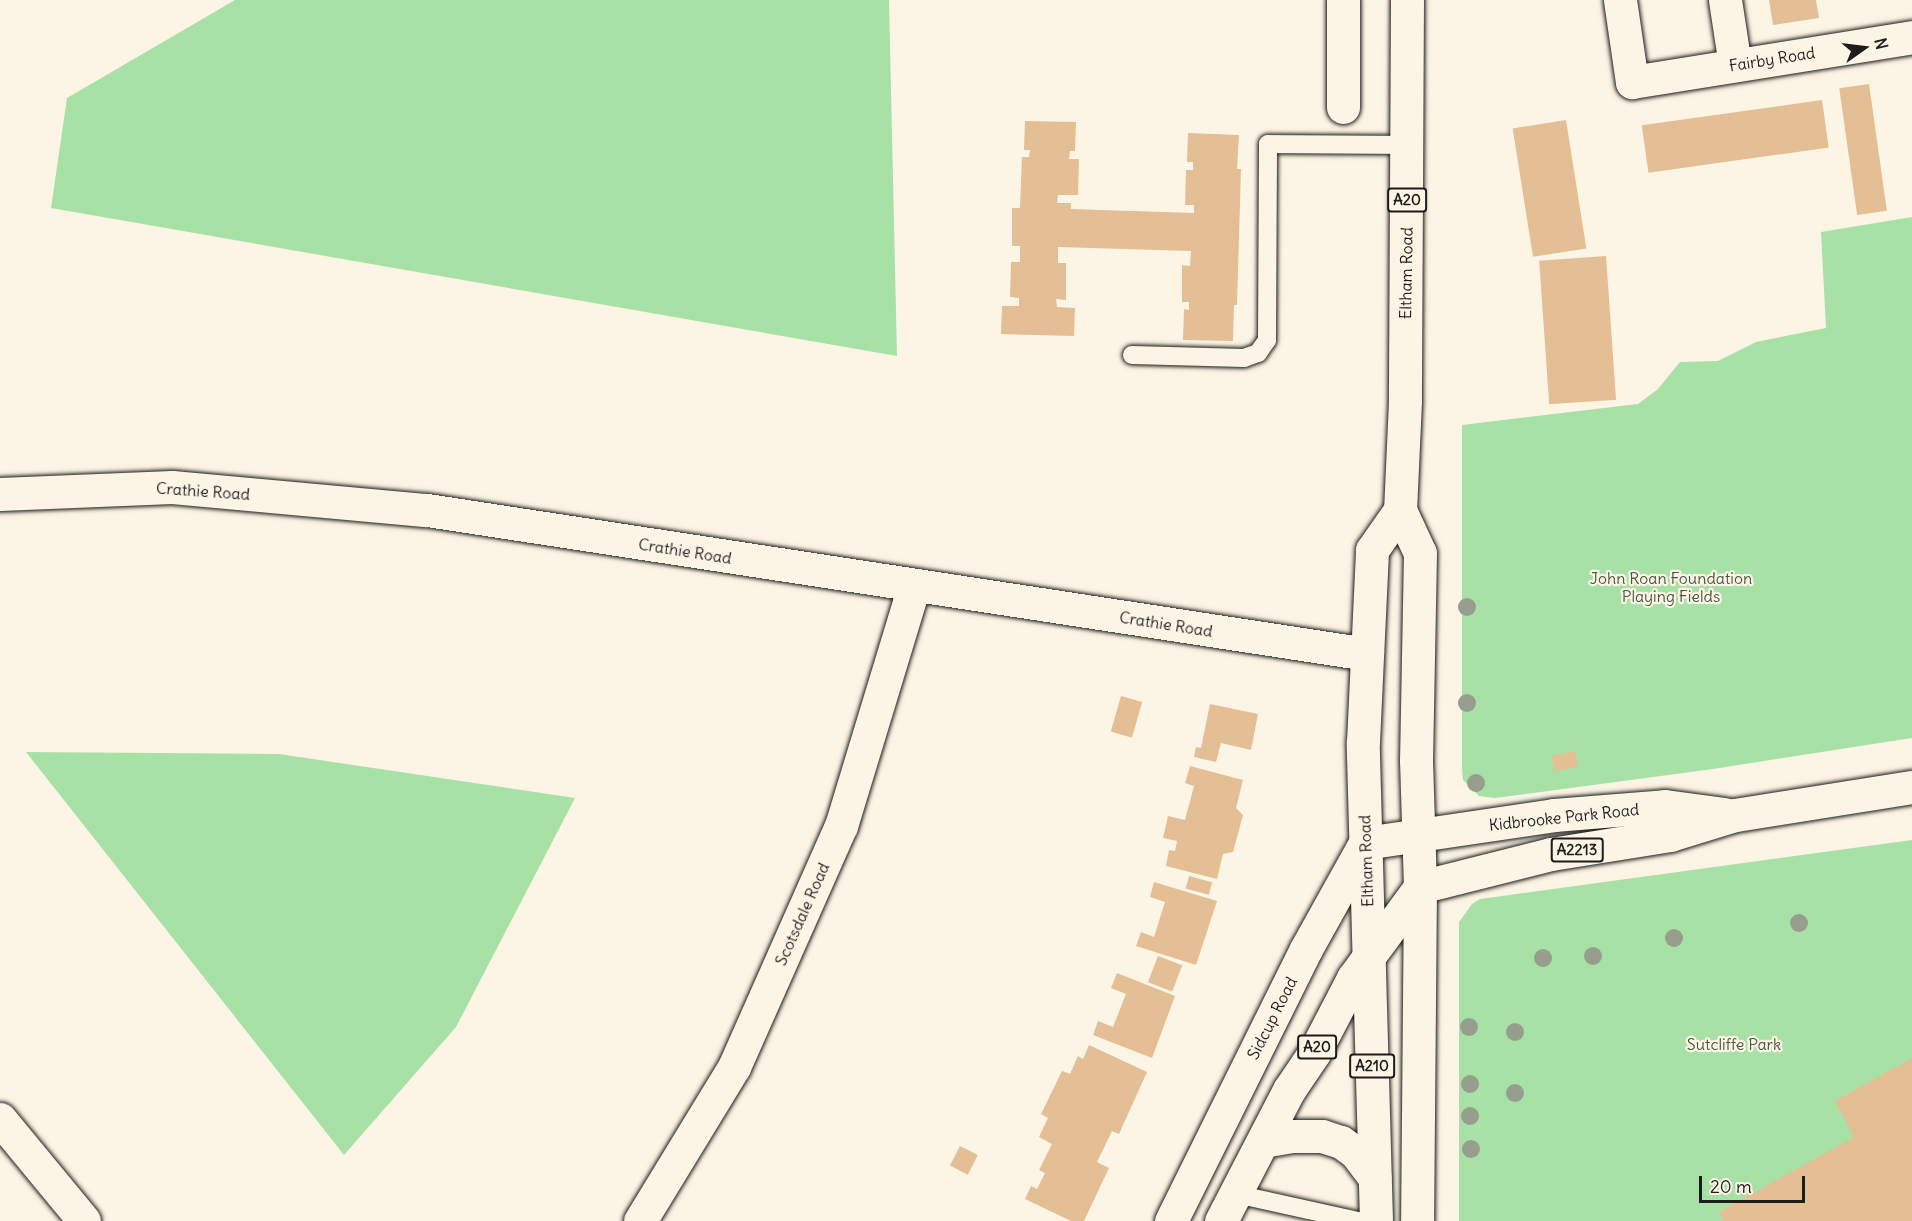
<!DOCTYPE html>
<style>
body{margin:0}
#map{position:relative;width:1912px;height:1221px;overflow:hidden;background:#fcf5e5;font-family:Delius,sans-serif}
div>[style]{position:absolute}
[style*='--x']{left:calc(var(--x)*1px);top:calc(var(--y)*1px);width:calc(var(--w)*1px);rotate:calc(var(--a)*1deg)}
.green>*{inset:0;background:#a8e1a6}
.building>*{inset:0;background:#e4be95;transform-origin:0 0}
.roads{filter:drop-shadow(0 0 2px #1c1c1c) drop-shadow(0 0 2px #1c1c1c)}
.service>*{height:18px;margin:-9px;padding:0 9px;transform-origin:9px;border-radius:9px;background:#fcf5e5}
.minor>*{height:33px;margin:-16.5px;padding:0 16.5px;transform-origin:16.5px;border-radius:16.5px;background:#fcf5e5}
.trunk>*{height:33px;margin:-16.5px;padding:0 16.5px;transform-origin:16.5px;border-radius:16.5px;background:#fcf5e5}
.trees>*{width:18px;height:18px;margin:-9px;border-radius:50%;background:#989e8d}
span{translate:-50% -50%;white-space:nowrap;text-align:center;line-height:1.15;-webkit-text-stroke:4.5px #fcf5e5;paint-order:stroke}
.shield-label span{padding:2px 4px;background:#fcf5e5;border:2px solid;border-radius:4px;-webkit-text-stroke-width:0}
.shield-label{font-size:15px;color:#1c1c1c;font-weight:700}
.street-label{font-size:16px;color:#1c1c1c}
.park-label{font-size:16px;color:#465745}
.north{position:absolute;left:1834px;top:18px;width:60px;height:60px;-webkit-text-stroke:4px #fcf5e5;paint-order:stroke;rotate:76deg;font-size:16px;font-weight:700;line-height:24px;text-align:center;color:#1c1c1c}
.north::after{content:'';display:block;margin:auto;width:21px;height:27px;background:#1c1c1c;clip-path:polygon(50% 0,100% 100%,50% 72%,0 100%)}
.scale{position:absolute;left:1699px;top:1176px;width:106px;height:27px;box-sizing:border-box;border:3px solid #1c1c1c;border-top:0;padding-left:8px;font-size:18px;line-height:21px;white-space:nowrap;color:#1c1c1c;-webkit-text-stroke:4px #fcf5e5;paint-order:stroke}
</style>
<div id="map">
<div class="green">
<i style="clip-path:polygon(235px 0,889px 0,897px 356px,51px 208px,67px 98px)"></i>
<i style="clip-path:polygon(1912px 217px,1912px 738px,1713px 769px,1495px 798px,1479px 796px,1463px 780px,1462px 768px,1462px 425px,1638px 404px,1658px 389px,1680px 362px,1718px 361px,1756px 342px,1826px 328px,1821px 232px)"></i>
<i style="clip-path:polygon(26px 752px,279px 754px,575px 798px,456px 1027px,344px 1155px)"></i>
<i style="clip-path:polygon(1912px 840px,1912px 1221px,1459px 1221px,1459px 922px,1472px 904px,1480px 899px)"></i>
</div>
<div class="building">
<i style="clip-path:polygon(1769px 0,1816px 0,1819px 18px,1773px 25px)"></i>
<i style="left:1869px;top:84px;width:128px;height:30px;rotate:82deg"></i>
<i style="left:1822px;top:100px;width:48px;height:182px;rotate:82deg"></i>
<i style="left:1566px;top:120px;width:130px;height:54px;rotate:81deg"></i>
<i style="clip-path:polygon(1025px 121px,1076px 122px,1075px 151px,1070px 151px,1069px 159px,1079px 159px,1078px 195px,1058px 195px,1057px 203px,1071px 203px,1071px 209px,1194px 213px,1194px 205px,1185px 205px,1186px 170px,1193px 170px,1193px 162px,1187px 162px,1188px 133px,1239px 135px,1237px 169px,1241px 169px,1237px 305px,1234px 305px,1233px 341px,1183px 340px,1184px 309px,1189px 310px,1189px 302px,1182px 302px,1182px 265px,1190px 266px,1191px 251px,1058px 247px,1058px 263px,1066px 263px,1066px 300px,1056px 299px,1057px 307px,1075px 308px,1074px 336px,1001px 334px,1002px 306px,1019px 306px,1019px 298px,1010px 297px,1011px 262px,1020px 262px,1020px 246px,1012px 246px,1012px 208px,1020px 208px,1022px 157px,1029px 157px,1030px 150px,1024px 150px)"></i>
<i style="left:1606px;top:256px;width:144px;height:67px;rotate:86deg"></i>
<i style="left:1121px;top:696px;width:22px;height:37px;rotate:16deg"></i>
<i style="clip-path:polygon(1210px 704px,1258px 714px,1251px 750px,1221px 743px,1216px 762px,1194px 757px,1196px 747px,1201px 748px)"></i>
<i style="left:1575px;top:751px;width:16px;height:24px;rotate:79deg"></i>
<i style="clip-path:polygon(1190px 766px,1243px 780px,1236px 808px,1243px 815px,1233px 852px,1223px 854px,1217px 879px,1166px 866px,1169px 850px,1175px 851px,1177px 841px,1163px 838px,1168px 816px,1185px 820px,1194px 786px,1185px 783px)"></i>
<i style="left:1189px;top:876px;width:24px;height:13px;rotate:15deg"></i>
<i style="clip-path:polygon(1154px 882px,1217px 901px,1196px 965px,1136px 946px,1141px 932px,1154px 937px,1165px 902px,1150px 897px)"></i>
<i style="left:1158px;top:956px;width:26px;height:28px;rotate:21deg"></i>
<i style="clip-path:polygon(1117px 973px,1175px 996px,1152px 1058px,1093px 1035px,1098px 1021px,1113px 1027px,1126px 994px,1111px 988px)"></i>
<i style="clip-path:polygon(1089px 1045px,1147px 1072px,1119px 1134px,1112px 1131px,1097px 1162px,1109px 1168px,1084px 1221px,1071px 1221px,1025px 1199px,1031px 1186px,1037px 1189px,1045px 1173px,1039px 1170px,1052px 1144px,1039px 1137px,1048px 1118px,1041px 1114px,1062px 1071px,1070px 1074px,1078px 1056px,1083px 1059px)"></i>
<i style="clip-path:polygon(1912px 1058px,1912px 1221px,1723px 1221px,1719px 1212px,1854px 1137px,1835px 1101px)"></i>
<i style="left:960px;top:1146px;width:20px;height:22px;rotate:27deg"></i>
</div>
<div class="roads">
<div class="service">
<i style="--x:1132;--y:355;--w:112;--a:1.5"></i>
<i style="--x:1244;--y:358;--w:15;--a:-20"></i>
<i style="--x:1258;--y:353;--w:16;--a:-55"></i>
<i style="--x:1267;--y:340;--w:196;--a:-89.7"></i>
<i style="--x:1268;--y:144;--w:139;--a:0.4"></i>
<i style="--x:1236;--y:1194;--w:125;--a:12.5"></i>
</div>
<div class="minor">
<i style="--x:1343;--y:0;--w:107;--a:90"></i>
<i style="--x:1620;--y:0;--w:83;--a:81.7"></i>
<i style="--x:1632;--y:82;--w:284;--a:-9.1"></i>
<i style="--x:1725;--y:0;--w:66;--a:81.3"></i>
<i style="--x:0;--y:494;--w:172;--a:-2.3"></i>
<i style="--x:172;--y:487;--w:256;--a:5.2"></i>
<i style="--x:427;--y:510;--w:951;--a:8.71"></i>
<i style="--x:0;--y:1119;--w:132;--a:50.5"></i>
<i style="--x:640;--y:1221;--w:180;--a:-58.6"></i>
<i style="--x:734;--y:1067;--w:264;--a:-66.1"></i>
<i style="--x:841;--y:826;--w:251;--a:-73.1"></i>
</div>
<div class="trunk">
<i style="--x:1407;--y:0;--w:401;--a:90.3"></i>
<i style="--x:1405;--y:401;--w:109;--a:92.6"></i>
<i style="--x:1400;--y:510;--w:47;--a:65.1"></i>
<i style="--x:1420;--y:553;--w:207;--a:91.1"></i>
<i style="--x:1416;--y:760;--w:127;--a:88.2"></i>
<i style="--x:1420;--y:887;--w:334;--a:90.5"></i>
<i style="--x:1365;--y:843;--w:191;--a:-8.4"></i>
<i style="--x:1554;--y:815;--w:111;--a:-4.6"></i>
<i style="--x:1665;--y:806;--w:60;--a:7.7"></i>
<i style="--x:1263;--y:1141;--w:28;--a:-10"></i>
<i style="--x:1291;--y:1136;--w:31;--a:0"></i>
<i style="--x:1322;--y:1136;--w:20;--a:18"></i>
<i style="--x:1341;--y:1142;--w:19;--a:36"></i>
<i style="--x:1356;--y:1153;--w:31;--a:53"></i>
<i style="--x:1171;--y:1221;--w:304;--a:-63.6"></i>
<i style="--x:1306;--y:949;--w:121;--a:-60.9"></i>
<i style="--x:1221;--y:1221;--w:148;--a:-62.6"></i>
<i style="--x:1289;--y:1090;--w:45;--a:-56"></i>
<i style="--x:1314;--y:1053;--w:85;--a:-62.5"></i>
<i style="--x:1353;--y:978;--w:113;--a:-53.6"></i>
<i style="--x:1420;--y:887;--w:135;--a:-14.1"></i>
<i style="--x:1551;--y:854;--w:121;--a:-9.1"></i>
<i style="--x:1670;--y:835;--w:68;--a:-17.1"></i>
<i style="--x:1735;--y:815;--w:179;--a:-9"></i>
<i style="--x:1376;--y:1221;--w:479;--a:-91.6"></i>
<i style="--x:1363;--y:742;--w:192;--a:-87.3"></i>
<i style="--x:1372;--y:550;--w:49;--a:-55"></i>
</div>
</div>
<div class="trees">
<i style="left:1467px;top:607px"></i>
<i style="left:1467px;top:703px"></i>
<i style="left:1476px;top:783px"></i>
<i style="left:1799px;top:923px"></i>
<i style="left:1674px;top:938px"></i>
<i style="left:1593px;top:956px"></i>
<i style="left:1543px;top:958px"></i>
<i style="left:1469px;top:1027px"></i>
<i style="left:1515px;top:1032px"></i>
<i style="left:1470px;top:1084px"></i>
<i style="left:1515px;top:1093px"></i>
<i style="left:1470px;top:1116px"></i>
<i style="left:1471px;top:1149px"></i>
</div>
<div class="shield-label">
<span style="left:1407px;top:200px">A20</span>
<span style="left:1577px;top:850px">A2213</span>
<span style="left:1317px;top:1047px">A20</span>
<span style="left:1372px;top:1066px">A210</span>
</div>
<div class="street-label">
<span style="left:1772px;top:59px;rotate:-9deg">Fairby Road</span>
<span style="left:1406px;top:273px;rotate:-89deg">Eltham Road</span>
<span style="left:203px;top:491px;rotate:4deg">Crathie Road</span>
<span style="left:685px;top:551px;rotate:9deg">Crathie Road</span>
<span style="left:1166px;top:624px;rotate:9deg">Crathie Road</span>
<span style="left:1564px;top:817px;rotate:-6deg">Kidbrooke Park Road</span>
<span style="left:1366px;top:861px;rotate:-92deg">Eltham Road</span>
<span style="left:802px;top:914px;rotate:-66deg">Scotsdale Road</span>
<span style="left:1272px;top:1018px;rotate:-63deg">Sidcup Road</span>
</div>
<div class="park-label">
<span style="left:1671px;top:587px">John Roan Foundation<br>Playing Fields</span>
<span style="left:1734px;top:1044px">Sutcliffe Park</span>
</div>
<div class="north">N</div>
<div class="scale">20 m</div>
</div>
